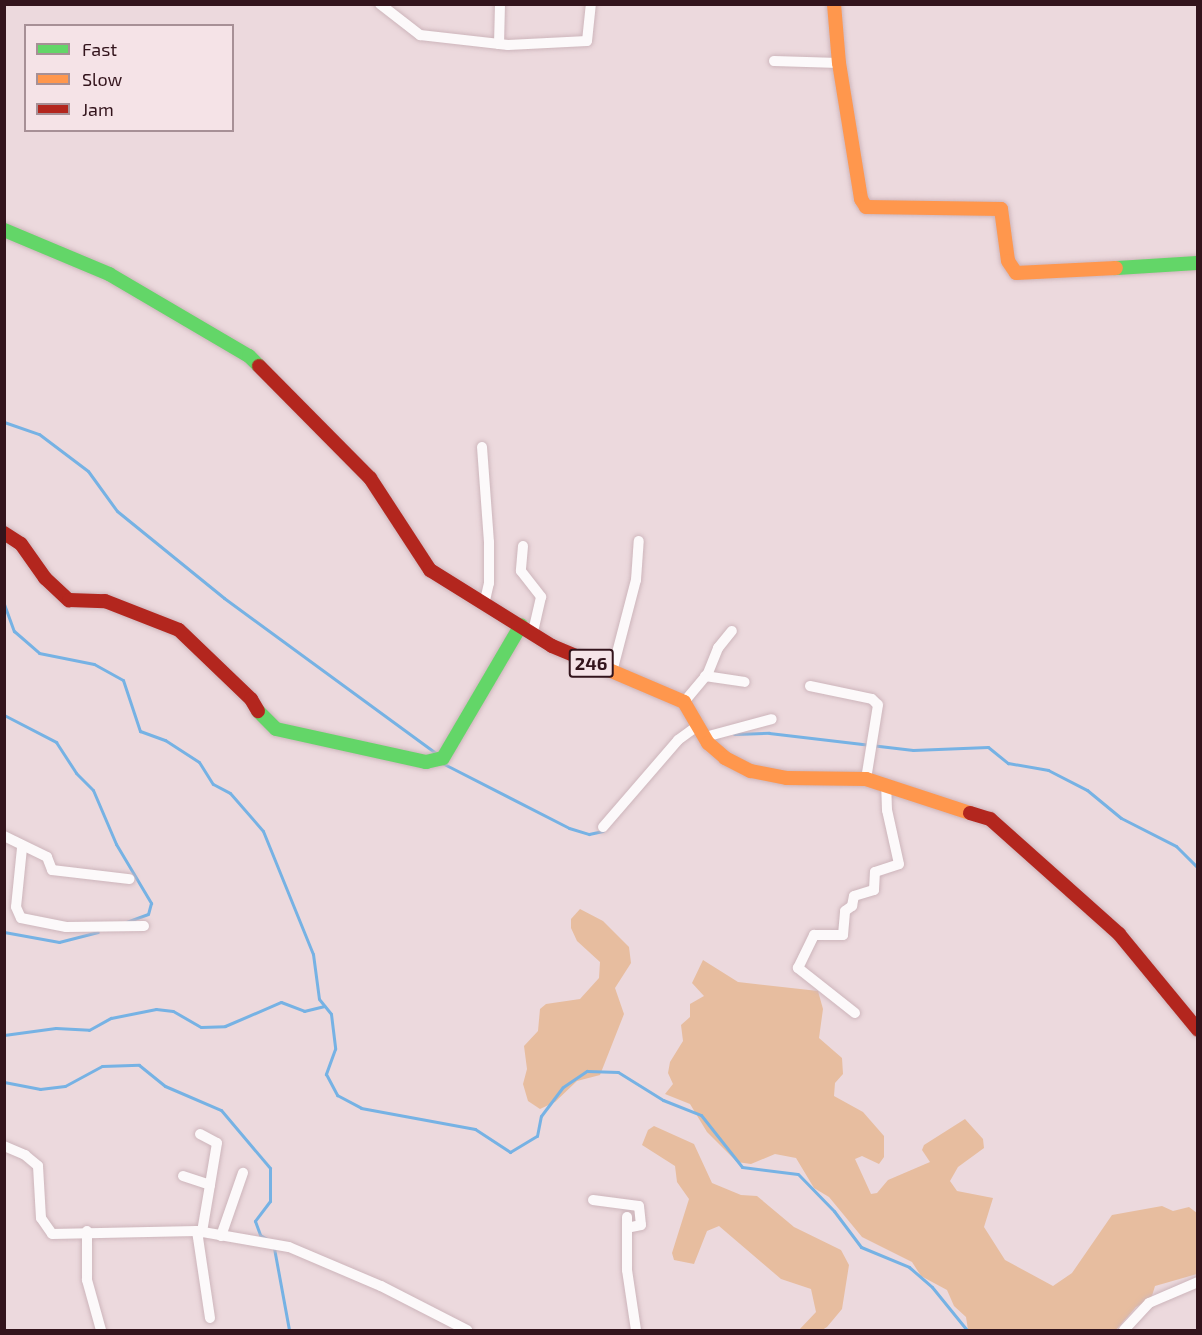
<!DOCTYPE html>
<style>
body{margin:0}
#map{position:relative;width:1202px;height:1335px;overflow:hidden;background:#ecd9dd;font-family:"Exo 2",sans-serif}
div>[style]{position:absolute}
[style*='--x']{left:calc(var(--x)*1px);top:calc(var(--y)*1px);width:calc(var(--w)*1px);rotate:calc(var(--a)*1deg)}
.green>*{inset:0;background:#e7bd9f}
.stream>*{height:3px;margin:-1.5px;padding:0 1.5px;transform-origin:1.5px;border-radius:1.5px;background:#76b2e4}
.roads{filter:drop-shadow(0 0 2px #cdb5bb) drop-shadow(0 0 2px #cdb5bb)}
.street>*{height:10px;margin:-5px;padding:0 5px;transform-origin:5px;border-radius:5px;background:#fcf9fa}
.fast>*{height:14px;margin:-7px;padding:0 7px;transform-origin:7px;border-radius:7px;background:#63d668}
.slow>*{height:14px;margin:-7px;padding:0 7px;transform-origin:7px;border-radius:7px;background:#ff974d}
.jam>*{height:14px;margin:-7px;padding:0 7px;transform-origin:7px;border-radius:7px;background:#b3261e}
span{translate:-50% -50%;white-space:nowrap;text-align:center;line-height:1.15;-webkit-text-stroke:5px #f5e3e7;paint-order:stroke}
.shield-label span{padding:2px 4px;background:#f5e3e7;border:2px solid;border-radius:4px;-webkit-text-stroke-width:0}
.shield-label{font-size:18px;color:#33141c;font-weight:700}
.frame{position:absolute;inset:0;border:6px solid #33141c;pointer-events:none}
.legend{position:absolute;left:24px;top:24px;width:210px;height:108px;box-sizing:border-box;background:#f5e3e7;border:2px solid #a79096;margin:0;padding:8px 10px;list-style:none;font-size:18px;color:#33141c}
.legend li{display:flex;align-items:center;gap:12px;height:30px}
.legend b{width:30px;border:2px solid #a79096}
</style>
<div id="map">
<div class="green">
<i style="clip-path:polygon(580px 909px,603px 921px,629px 947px,631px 963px,615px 988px,624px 1014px,600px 1075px,577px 1081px,555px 1102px,540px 1109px,528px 1101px,523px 1084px,527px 1069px,524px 1046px,538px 1031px,540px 1009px,546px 1004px,580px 999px,599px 978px,600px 962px,577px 941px,571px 928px,571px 919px)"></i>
<i style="clip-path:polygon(703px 960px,738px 982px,818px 991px,823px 1009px,819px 1038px,842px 1058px,843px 1074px,835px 1083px,834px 1096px,863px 1112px,884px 1136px,884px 1157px,879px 1164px,862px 1156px,855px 1159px,871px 1194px,877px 1193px,888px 1180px,930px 1162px,922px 1150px,924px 1145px,965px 1119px,983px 1139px,984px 1148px,958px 1167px,950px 1181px,957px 1191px,993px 1198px,984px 1227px,1005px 1260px,1053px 1286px,1072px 1273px,1112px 1215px,1162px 1206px,1173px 1211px,1189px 1207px,1197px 1213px,1197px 1274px,1155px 1286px,1151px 1299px,1136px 1307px,1116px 1330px,968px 1330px,966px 1317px,954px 1306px,947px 1290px,921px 1276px,912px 1262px,862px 1237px,829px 1197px,814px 1188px,796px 1158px,775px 1154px,751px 1164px,737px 1162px,707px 1132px,690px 1104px,665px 1094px,673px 1084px,668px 1073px,670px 1062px,683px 1041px,681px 1025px,690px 1017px,690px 1004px,704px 996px,692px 983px)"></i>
<i style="clip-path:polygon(654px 1126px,694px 1144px,712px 1183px,741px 1195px,757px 1196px,794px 1227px,841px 1250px,849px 1265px,842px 1309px,827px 1327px,822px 1330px,799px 1330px,816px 1312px,811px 1289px,781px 1279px,719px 1226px,707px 1231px,694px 1264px,674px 1260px,672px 1253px,689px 1199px,677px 1182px,675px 1166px,642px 1145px,648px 1130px)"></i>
</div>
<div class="stream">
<i style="--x:4;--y:422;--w:37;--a:19"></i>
<i style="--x:39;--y:434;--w:61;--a:37.1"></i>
<i style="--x:88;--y:471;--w:49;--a:54.1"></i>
<i style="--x:117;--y:511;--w:138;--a:39.1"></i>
<i style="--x:224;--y:598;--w:264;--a:36.2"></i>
<i style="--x:4;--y:604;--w:29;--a:70"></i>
<i style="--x:14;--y:631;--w:33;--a:41"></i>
<i style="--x:39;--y:653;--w:56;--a:11.3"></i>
<i style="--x:94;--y:664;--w:33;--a:29"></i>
<i style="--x:123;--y:680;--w:54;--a:71.6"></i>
<i style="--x:140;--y:731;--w:27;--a:20"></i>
<i style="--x:165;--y:740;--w:40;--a:32.9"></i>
<i style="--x:199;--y:762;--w:26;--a:58"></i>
<i style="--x:213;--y:784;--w:19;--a:28"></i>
<i style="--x:230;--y:793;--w:50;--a:49"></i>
<i style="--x:263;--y:831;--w:133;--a:67.9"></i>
<i style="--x:313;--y:954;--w:45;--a:82.4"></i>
<i style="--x:319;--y:999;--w:19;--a:51"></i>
<i style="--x:331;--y:1014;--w:35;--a:83"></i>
<i style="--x:335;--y:1049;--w:27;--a:110"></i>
<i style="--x:326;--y:1074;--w:24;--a:62"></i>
<i style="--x:337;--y:1095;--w:27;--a:28"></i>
<i style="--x:361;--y:1108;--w:116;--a:10.4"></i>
<i style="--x:475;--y:1129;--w:42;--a:33.3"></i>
<i style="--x:510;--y:1152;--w:31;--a:-31"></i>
<i style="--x:537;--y:1136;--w:20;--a:-79"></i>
<i style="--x:541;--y:1116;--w:36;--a:-53"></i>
<i style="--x:563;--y:1087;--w:29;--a:-34"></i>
<i style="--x:587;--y:1071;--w:31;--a:2"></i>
<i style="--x:618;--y:1072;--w:53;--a:31.9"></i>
<i style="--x:663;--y:1100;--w:41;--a:21.5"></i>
<i style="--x:701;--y:1115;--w:66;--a:51.7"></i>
<i style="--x:742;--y:1167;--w:56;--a:7.1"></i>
<i style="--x:798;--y:1174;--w:52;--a:45.8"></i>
<i style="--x:834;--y:1211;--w:45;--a:53.1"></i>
<i style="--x:861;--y:1247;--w:52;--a:22.6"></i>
<i style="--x:909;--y:1267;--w:30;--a:41"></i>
<i style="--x:932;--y:1287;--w:55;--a:50.9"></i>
<i style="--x:4;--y:715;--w:59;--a:27.4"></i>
<i style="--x:56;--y:742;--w:37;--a:57"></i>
<i style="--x:76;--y:773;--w:24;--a:45"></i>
<i style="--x:93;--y:790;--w:59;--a:66.9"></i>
<i style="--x:116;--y:844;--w:69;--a:59.3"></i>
<i style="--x:151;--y:903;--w:11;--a:105"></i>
<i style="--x:148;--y:914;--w:23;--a:160"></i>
<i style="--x:734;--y:734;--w:35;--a:-2"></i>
<i style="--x:769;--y:733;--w:145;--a:6.7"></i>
<i style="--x:913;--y:750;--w:75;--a:-2.3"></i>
<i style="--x:988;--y:747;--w:26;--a:39"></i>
<i style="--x:1008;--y:763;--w:41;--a:9.9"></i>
<i style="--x:1048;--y:770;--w:44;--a:27.1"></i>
<i style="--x:1087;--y:790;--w:44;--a:39.5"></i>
<i style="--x:1121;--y:818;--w:62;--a:27"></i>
<i style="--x:1176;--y:846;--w:31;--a:45"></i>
<i style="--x:444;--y:764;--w:140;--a:27.1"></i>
<i style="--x:569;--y:828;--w:21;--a:17"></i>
<i style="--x:589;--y:834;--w:14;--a:-12"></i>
<i style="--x:4;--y:932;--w:56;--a:10.3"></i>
<i style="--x:59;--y:942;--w:40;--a:-14.4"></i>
<i style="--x:4;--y:1035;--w:52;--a:-7.7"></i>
<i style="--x:56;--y:1028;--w:33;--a:3"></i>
<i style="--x:89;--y:1030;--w:25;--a:-29"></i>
<i style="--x:111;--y:1018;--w:46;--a:-11.3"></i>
<i style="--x:156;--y:1009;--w:17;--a:7"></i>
<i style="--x:173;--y:1011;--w:32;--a:30"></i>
<i style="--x:201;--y:1027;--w:24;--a:-2"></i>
<i style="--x:225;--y:1026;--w:61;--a:-23.2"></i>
<i style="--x:281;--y:1002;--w:25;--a:21"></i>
<i style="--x:304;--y:1011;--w:21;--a:-14"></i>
<i style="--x:4;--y:1082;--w:37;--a:11"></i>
<i style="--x:40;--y:1089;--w:25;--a:-7"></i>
<i style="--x:65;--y:1086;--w:42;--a:-28.4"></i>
<i style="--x:102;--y:1066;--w:37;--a:-2"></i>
<i style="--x:139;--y:1065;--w:33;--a:39"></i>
<i style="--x:165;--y:1086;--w:61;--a:23.2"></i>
<i style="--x:221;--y:1110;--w:76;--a:49.8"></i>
<i style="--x:270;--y:1168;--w:33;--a:90"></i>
<i style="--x:270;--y:1201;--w:25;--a:127"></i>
<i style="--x:255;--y:1221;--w:15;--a:70"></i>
<i style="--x:260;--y:1235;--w:8;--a:30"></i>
<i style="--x:274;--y:1248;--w:83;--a:79.6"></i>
</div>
<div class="roads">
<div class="street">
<i style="--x:380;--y:4;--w:51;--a:37.8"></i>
<i style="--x:420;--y:35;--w:80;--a:6.5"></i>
<i style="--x:500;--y:4;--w:40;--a:91.4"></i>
<i style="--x:499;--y:44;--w:9;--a:6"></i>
<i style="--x:508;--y:45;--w:79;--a:-2.9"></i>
<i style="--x:587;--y:41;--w:37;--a:-84"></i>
<i style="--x:774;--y:61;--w:65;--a:1.8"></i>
<i style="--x:482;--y:447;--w:95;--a:85.8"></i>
<i style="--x:489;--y:542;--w:41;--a:90"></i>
<i style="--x:489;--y:583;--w:23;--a:103"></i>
<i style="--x:523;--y:546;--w:25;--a:95"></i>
<i style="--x:521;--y:571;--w:33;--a:52"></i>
<i style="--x:541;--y:597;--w:37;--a:103"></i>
<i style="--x:612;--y:672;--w:95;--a:-75.4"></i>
<i style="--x:636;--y:580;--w:39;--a:-86"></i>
<i style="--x:705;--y:676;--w:40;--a:8.5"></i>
<i style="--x:810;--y:686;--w:63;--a:11.8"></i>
<i style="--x:872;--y:699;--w:8;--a:45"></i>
<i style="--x:878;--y:705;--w:75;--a:99.2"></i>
<i style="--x:684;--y:702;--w:38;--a:-50"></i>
<i style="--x:708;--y:673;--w:27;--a:-68"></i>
<i style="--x:718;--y:648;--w:22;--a:-51"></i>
<i style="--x:705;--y:737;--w:69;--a:-15"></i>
<i style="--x:603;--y:827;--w:115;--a:-49.2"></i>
<i style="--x:678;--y:740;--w:26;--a:-36"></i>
<i style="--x:4;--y:836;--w:48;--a:26"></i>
<i style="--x:47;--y:857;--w:14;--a:69"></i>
<i style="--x:52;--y:870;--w:78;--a:6.7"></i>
<i style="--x:22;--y:848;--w:59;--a:95.8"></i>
<i style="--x:16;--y:907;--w:12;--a:66"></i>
<i style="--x:21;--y:918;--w:46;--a:11.3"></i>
<i style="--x:66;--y:927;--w:78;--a:-0.7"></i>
<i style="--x:855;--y:1013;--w:73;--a:-141.7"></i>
<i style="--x:798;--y:968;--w:37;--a:-64"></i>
<i style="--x:814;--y:935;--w:29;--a:0"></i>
<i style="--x:843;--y:935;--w:24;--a:-85"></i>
<i style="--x:845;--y:911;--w:9;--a:-36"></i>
<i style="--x:852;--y:906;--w:10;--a:-79"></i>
<i style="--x:854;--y:896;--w:21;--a:-17"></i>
<i style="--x:874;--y:890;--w:18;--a:-87"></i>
<i style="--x:875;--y:872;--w:25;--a:-18"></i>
<i style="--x:899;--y:864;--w:55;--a:-102.5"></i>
<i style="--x:887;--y:810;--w:24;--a:-92"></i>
<i style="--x:200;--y:1134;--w:19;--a:28"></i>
<i style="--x:217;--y:1143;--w:43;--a:99.5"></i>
<i style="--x:4;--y:1146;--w:23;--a:23"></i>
<i style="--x:25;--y:1155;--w:17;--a:40"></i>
<i style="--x:38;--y:1166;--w:52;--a:86.7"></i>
<i style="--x:41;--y:1218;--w:19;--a:55"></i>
<i style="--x:52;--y:1234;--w:145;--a:-1.2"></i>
<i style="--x:197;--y:1231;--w:93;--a:9.9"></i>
<i style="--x:289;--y:1247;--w:100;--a:23"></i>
<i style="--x:381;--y:1286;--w:97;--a:27.1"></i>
<i style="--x:183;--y:1176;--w:28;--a:18"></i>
<i style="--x:210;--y:1185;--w:48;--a:99.7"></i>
<i style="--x:593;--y:1200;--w:46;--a:7.4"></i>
<i style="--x:639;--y:1206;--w:19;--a:84"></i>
<i style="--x:641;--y:1225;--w:14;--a:168"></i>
<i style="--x:627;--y:1217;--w:53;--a:90"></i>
<i style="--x:627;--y:1270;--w:61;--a:81.5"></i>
<i style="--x:87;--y:1231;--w:49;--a:90"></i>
<i style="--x:87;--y:1280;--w:52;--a:74.4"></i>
<i style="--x:197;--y:1231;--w:88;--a:81.5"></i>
<i style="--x:221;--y:1236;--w:67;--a:-70.8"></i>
<i style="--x:1124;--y:1330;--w:37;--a:-47"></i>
<i style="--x:1149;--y:1303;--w:53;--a:-23.2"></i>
</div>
<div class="fast">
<i style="--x:4;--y:230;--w:114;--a:22.7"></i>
<i style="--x:109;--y:274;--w:162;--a:30.4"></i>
<i style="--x:249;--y:356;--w:14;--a:45"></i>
<i style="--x:1116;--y:268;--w:82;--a:-3.5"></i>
<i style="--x:258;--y:711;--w:25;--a:45"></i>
<i style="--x:276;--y:729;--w:154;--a:12.4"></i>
<i style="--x:426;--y:762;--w:17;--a:-13"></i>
<i style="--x:443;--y:758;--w:154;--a:-59.6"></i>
</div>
<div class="slow">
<i style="--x:834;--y:4;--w:59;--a:85.2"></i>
<i style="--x:839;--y:63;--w:138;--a:80.8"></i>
<i style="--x:861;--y:199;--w:9;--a:58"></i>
<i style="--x:866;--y:207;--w:135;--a:0.8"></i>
<i style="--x:1001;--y:209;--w:52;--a:82.3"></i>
<i style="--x:1008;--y:261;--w:14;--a:56"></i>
<i style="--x:1016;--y:273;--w:100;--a:-2.9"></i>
<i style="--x:595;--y:664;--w:97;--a:23.1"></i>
<i style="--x:684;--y:702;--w:48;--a:59.7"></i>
<i style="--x:708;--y:743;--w:23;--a:41"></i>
<i style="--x:725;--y:758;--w:29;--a:27"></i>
<i style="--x:751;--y:771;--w:37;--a:11"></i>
<i style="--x:787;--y:778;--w:79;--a:0.7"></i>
<i style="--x:866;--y:779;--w:109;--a:18.1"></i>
</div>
<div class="jam">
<i style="--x:259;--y:366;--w:158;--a:45.3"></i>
<i style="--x:370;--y:478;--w:110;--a:56.9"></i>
<i style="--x:430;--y:570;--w:144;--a:31.9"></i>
<i style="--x:552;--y:646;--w:47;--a:22.7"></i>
<i style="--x:4;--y:533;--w:20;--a:33"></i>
<i style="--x:21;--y:544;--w:42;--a:54.8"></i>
<i style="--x:45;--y:578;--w:33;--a:43"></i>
<i style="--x:69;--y:600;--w:36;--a:2"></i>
<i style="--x:105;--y:601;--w:79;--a:21.4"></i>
<i style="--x:179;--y:630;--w:100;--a:43.8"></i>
<i style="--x:251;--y:699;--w:14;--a:60"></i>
<i style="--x:970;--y:813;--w:21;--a:17"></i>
<i style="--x:990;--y:819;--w:173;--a:41.7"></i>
<i style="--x:1119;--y:934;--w:124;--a:50.5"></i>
</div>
</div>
<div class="shield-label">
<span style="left:591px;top:663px">246</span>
</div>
<div class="frame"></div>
<ul class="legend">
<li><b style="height:8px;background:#63d668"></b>Fast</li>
<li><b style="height:8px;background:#ff974d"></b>Slow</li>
<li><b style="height:8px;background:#b3261e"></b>Jam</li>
</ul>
</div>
